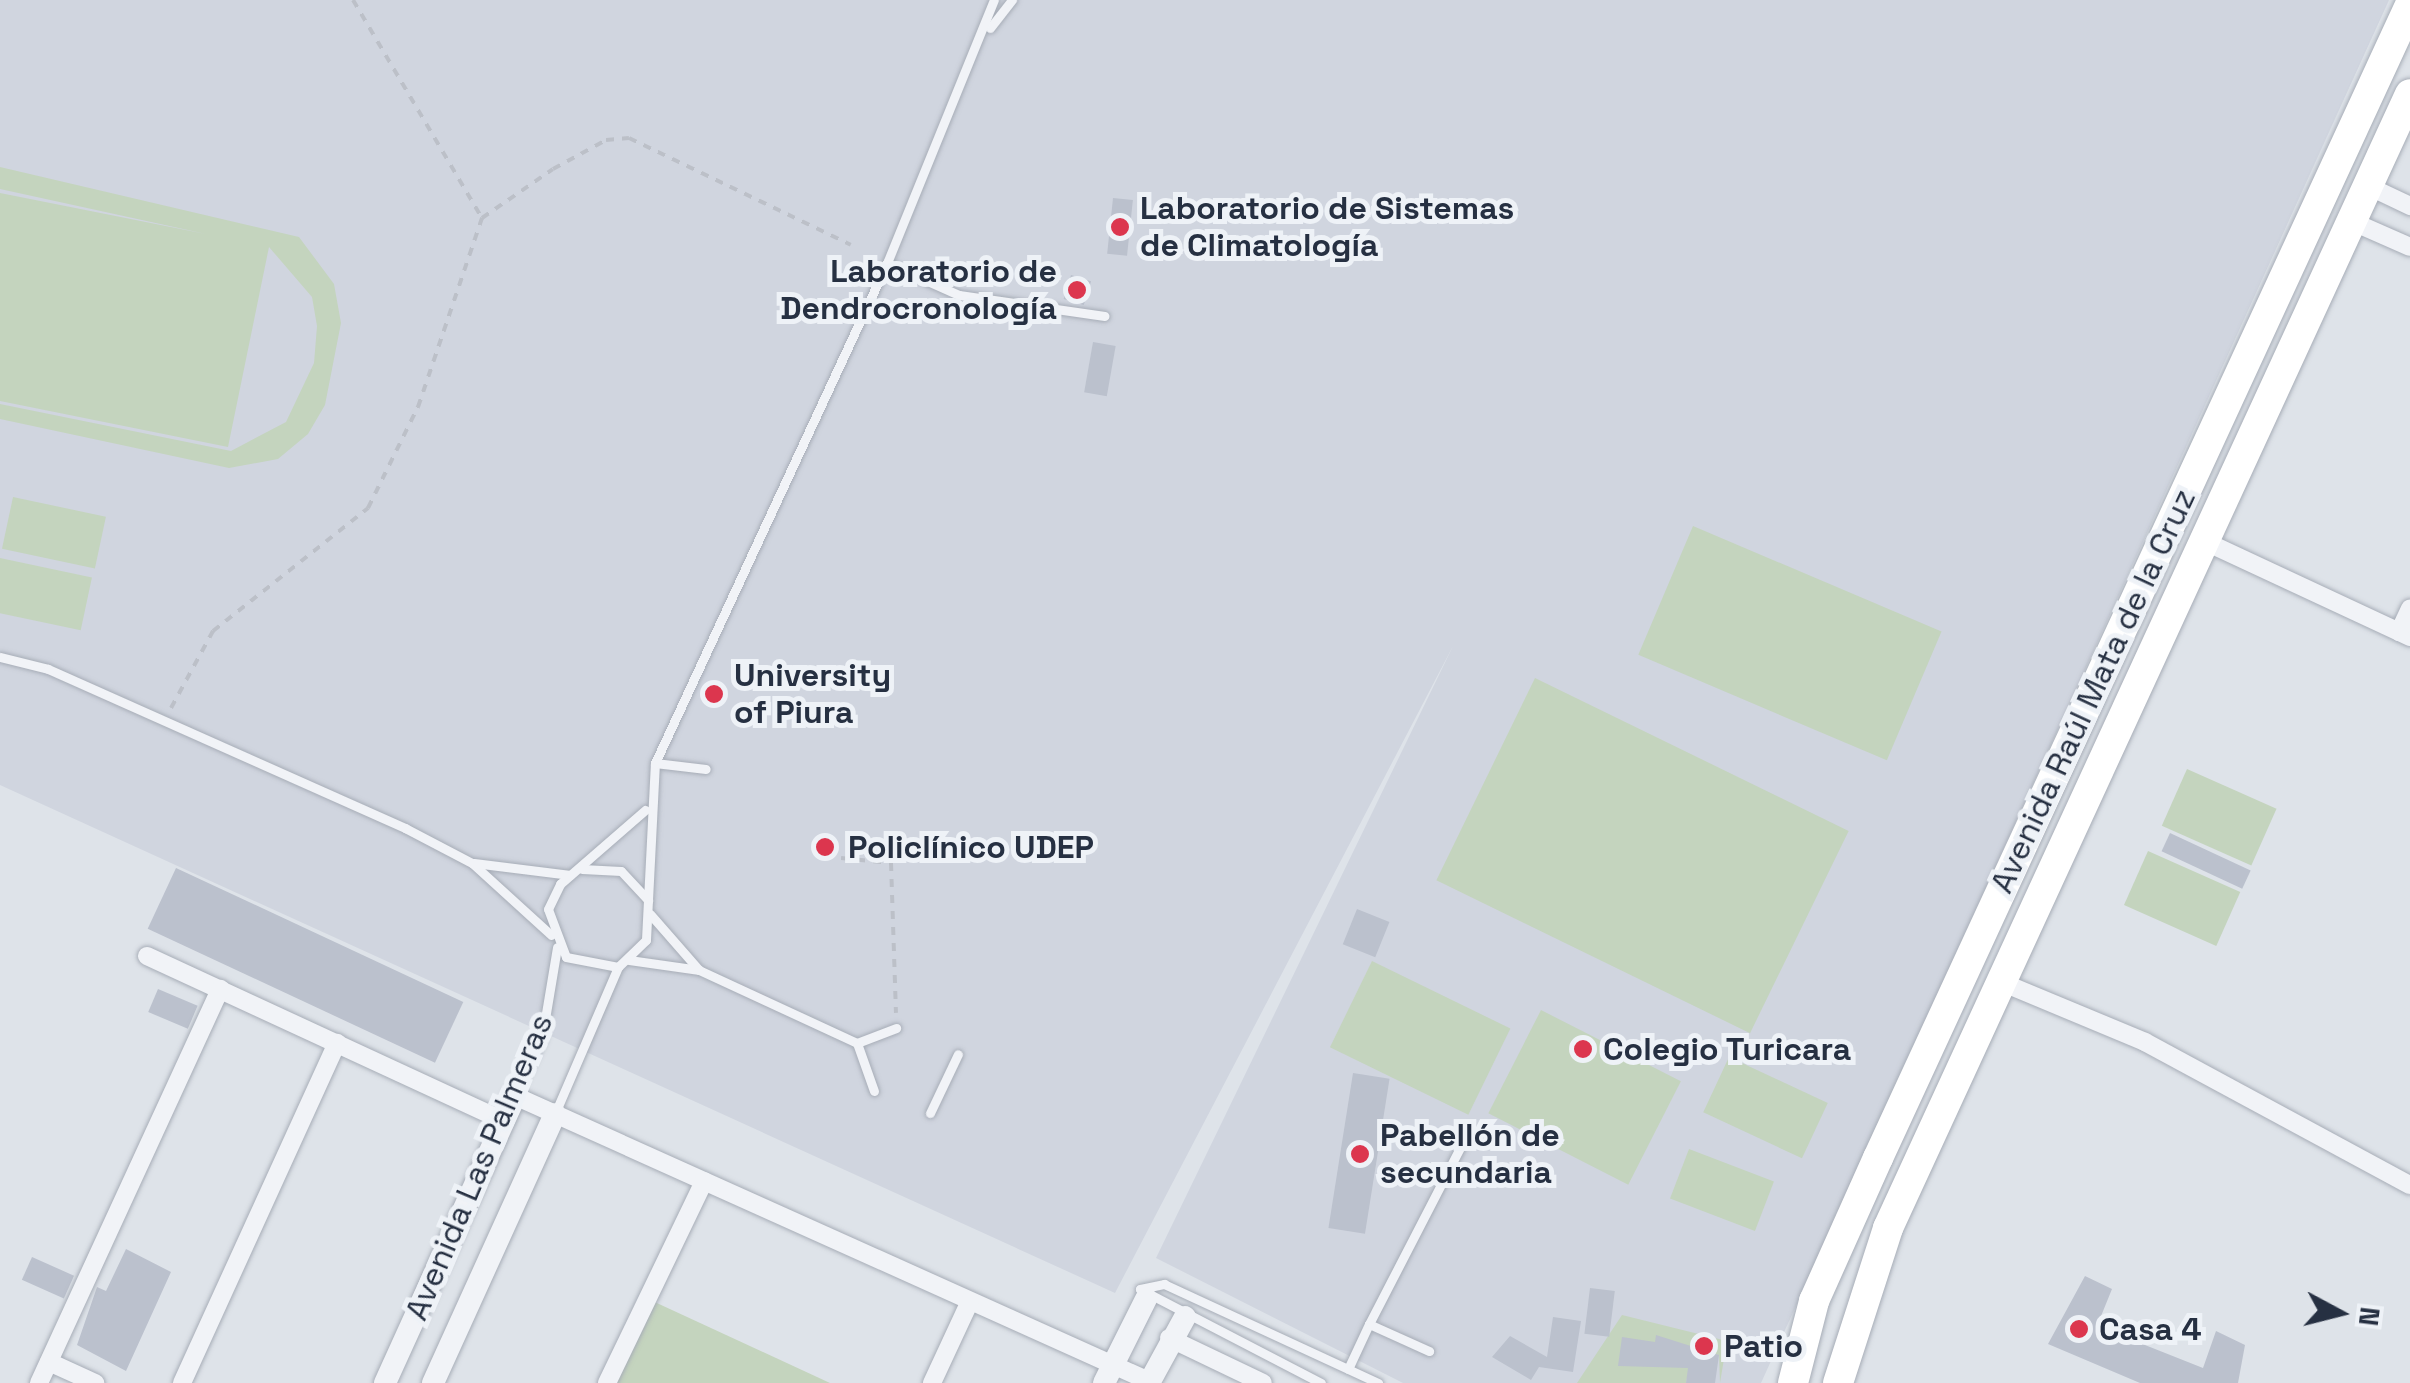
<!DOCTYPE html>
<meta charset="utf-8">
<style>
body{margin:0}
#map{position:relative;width:2410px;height:1383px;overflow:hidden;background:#dee3e9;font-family:"Space Grotesk",sans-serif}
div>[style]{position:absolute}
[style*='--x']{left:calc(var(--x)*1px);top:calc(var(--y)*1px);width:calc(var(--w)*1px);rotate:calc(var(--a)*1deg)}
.built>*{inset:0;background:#d0d5df}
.green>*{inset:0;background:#c4d4be;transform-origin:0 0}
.building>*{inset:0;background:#bbc1cd;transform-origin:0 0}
.path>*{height:4px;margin-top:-2px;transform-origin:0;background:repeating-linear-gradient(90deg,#bcc0c8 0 8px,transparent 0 16px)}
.roads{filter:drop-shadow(0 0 2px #a7adb7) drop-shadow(0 0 2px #a7adb7)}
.service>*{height:9px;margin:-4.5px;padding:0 4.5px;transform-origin:4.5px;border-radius:4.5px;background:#f1f3f7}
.minor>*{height:18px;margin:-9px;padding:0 9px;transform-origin:9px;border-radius:9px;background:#f1f3f7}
.tertiary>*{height:22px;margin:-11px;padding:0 11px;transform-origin:11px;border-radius:11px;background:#f1f3f7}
.primary>*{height:30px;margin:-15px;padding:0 15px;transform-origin:15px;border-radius:15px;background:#fff}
.dots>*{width:28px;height:28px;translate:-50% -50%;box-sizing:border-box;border:5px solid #eef2f7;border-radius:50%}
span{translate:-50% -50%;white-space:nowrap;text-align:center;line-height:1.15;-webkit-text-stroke:10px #eef2f7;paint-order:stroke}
.poi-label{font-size:32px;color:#263042;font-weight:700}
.left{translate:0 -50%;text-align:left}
.right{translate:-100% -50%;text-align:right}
.street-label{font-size:32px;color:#263042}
.north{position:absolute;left:2290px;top:1263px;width:100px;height:100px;-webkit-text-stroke:8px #eef2f7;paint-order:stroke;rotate:97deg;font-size:28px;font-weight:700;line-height:40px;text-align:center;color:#263042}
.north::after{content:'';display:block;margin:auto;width:35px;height:45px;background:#263042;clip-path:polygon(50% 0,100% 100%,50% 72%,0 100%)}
</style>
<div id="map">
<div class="built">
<i style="clip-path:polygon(0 0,2389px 0,1761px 1383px,1403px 1383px,1156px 1258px,1453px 646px,1115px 1293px,0 785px)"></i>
</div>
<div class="green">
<i style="clip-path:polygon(0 167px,299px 237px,334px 284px,341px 323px,325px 405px,308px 434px,278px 459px,229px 468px,0 419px,0 404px,231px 451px,286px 422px,314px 363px,317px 326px,312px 297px,269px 247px,228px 447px,0 401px,0 193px,206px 234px,0 189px)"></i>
<i style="left:13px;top:497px;width:95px;height:53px;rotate:12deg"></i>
<i style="left:1693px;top:526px;width:270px;height:140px;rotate:23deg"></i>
<i style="left:0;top:558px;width:94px;height:54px;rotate:12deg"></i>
<i style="left:1535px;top:678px;width:349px;height:225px;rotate:26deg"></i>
<i style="left:2187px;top:769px;width:98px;height:62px;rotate:24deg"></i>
<i style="left:2148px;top:851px;width:101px;height:59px;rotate:24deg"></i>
<i style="left:1372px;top:961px;width:154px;height:96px;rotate:26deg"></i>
<i style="left:1541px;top:1010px;width:157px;height:116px;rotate:27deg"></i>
<i style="left:1729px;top:1057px;width:109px;height:61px;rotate:25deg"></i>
<i style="left:1689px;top:1149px;width:91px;height:53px;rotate:21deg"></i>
<i style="clip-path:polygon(646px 1298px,830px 1383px,607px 1383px)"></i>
<i style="clip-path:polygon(1622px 1315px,1727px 1341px,1720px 1383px,1719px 1355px,1692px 1351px,1686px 1383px,1577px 1383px)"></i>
</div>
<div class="building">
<i style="left:1113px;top:198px;width:20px;height:56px;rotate:6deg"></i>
<i style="left:1071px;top:275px;width:21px;height:25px;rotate:17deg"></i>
<i style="left:1093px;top:342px;width:23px;height:51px;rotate:10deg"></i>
<i style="left:2170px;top:833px;width:89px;height:20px;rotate:25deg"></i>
<i style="left:176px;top:868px;width:317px;height:67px;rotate:25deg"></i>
<i style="left:1357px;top:909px;width:35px;height:38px;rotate:22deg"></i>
<i style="left:158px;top:989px;width:43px;height:25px;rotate:23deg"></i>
<i style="left:1353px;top:1073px;width:37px;height:157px;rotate:9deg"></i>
<i style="clip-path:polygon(126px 1249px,171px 1272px,126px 1371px,77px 1345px,97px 1287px,106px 1291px)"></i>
<i style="left:32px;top:1257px;width:46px;height:25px;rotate:24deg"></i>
<i style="clip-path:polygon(2085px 1276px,2112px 1289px,2097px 1326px,2203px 1368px,2216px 1331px,2245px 1345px,2238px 1383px,2140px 1383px,2048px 1344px)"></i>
<i style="left:1590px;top:1288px;width:25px;height:46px;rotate:7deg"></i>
<i style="clip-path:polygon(1553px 1317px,1581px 1321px,1573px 1372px,1539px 1367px,1531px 1380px,1492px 1357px,1510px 1336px,1547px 1357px)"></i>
<i style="clip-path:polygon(1656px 1335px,1719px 1355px,1715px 1383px,1686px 1383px,1688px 1368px,1618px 1366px,1622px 1337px,1655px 1342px)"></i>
</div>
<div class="path">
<i style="--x:353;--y:0;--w:253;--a:59.4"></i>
<i style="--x:171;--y:708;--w:88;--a:-61.4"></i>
<i style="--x:213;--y:631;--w:198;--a:-38.4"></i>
<i style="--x:368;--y:508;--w:113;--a:-63.7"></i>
<i style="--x:418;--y:407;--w:200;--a:-71.3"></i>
<i style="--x:482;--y:218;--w:86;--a:-34.6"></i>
<i style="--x:553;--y:169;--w:60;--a:-28.7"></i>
<i style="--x:606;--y:140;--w:23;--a:-5"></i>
<i style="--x:629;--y:138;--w:246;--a:25.7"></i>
<i style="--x:841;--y:858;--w:50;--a:5.7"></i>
<i style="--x:891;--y:863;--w:150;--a:88.1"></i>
</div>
<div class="roads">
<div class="service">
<i style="--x:990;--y:28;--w:36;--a:-52"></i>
<i style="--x:887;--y:263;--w:79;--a:24"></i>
<i style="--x:959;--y:295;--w:147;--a:8.2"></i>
<i style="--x:0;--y:657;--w:49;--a:14"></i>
<i style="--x:48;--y:669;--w:391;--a:24"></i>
<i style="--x:405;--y:828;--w:76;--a:27.6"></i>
<i style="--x:472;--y:863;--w:107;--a:42.3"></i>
<i style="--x:655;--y:763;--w:51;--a:6.7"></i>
<i style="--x:474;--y:863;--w:97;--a:7.1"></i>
<i style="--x:582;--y:869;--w:39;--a:3"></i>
<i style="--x:621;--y:871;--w:40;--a:47"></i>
<i style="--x:648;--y:900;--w:40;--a:92.9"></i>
<i style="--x:646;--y:940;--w:39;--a:136"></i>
<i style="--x:618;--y:967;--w:53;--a:-169.1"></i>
<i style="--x:566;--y:957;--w:51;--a:-110.6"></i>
<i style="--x:548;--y:909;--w:28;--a:-64"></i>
<i style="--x:560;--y:884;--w:113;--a:-41"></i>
<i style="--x:648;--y:900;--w:137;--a:-87.1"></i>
<i style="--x:655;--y:763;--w:551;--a:-65.11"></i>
<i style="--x:887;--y:263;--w:284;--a:-67.9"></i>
<i style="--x:650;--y:914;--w:74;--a:48.8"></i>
<i style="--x:629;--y:960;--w:71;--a:8.1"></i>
<i style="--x:699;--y:970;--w:174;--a:24.8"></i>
<i style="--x:874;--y:1091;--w:51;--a:-109.5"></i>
<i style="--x:857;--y:1043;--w:42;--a:-21"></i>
<i style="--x:516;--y:1093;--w:62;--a:-65.1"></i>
<i style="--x:542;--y:1037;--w:91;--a:-80.5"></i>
<i style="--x:556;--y:1111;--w:157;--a:-66.7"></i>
<i style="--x:930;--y:1113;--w:65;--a:-64.6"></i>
<i style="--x:1369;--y:1324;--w:220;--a:-62.7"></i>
<i style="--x:1348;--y:1369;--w:50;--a:-65"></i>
<i style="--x:1369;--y:1324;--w:66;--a:24.2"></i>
<i style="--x:1321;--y:1383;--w:204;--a:-152.6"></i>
<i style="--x:1140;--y:1289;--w:25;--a:-12"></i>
<i style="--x:1164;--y:1284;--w:236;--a:24.8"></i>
</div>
<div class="minor">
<i style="--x:2368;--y:186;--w:47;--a:25.5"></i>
<i style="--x:2351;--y:221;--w:64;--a:23.8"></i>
<i style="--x:2204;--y:541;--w:227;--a:25"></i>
<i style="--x:2399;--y:632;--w:26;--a:-65"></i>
<i style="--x:147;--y:956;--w:393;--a:24.8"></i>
<i style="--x:2001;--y:982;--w:156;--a:22.6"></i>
<i style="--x:2145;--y:1042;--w:301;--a:28.4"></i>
<i style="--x:515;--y:1096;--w:695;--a:24.21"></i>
<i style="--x:1169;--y:1338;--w:104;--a:25.6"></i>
<i style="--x:49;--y:1362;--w:51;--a:24.5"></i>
<i style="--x:39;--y:1383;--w:434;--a:-65.3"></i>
<i style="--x:182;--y:1383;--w:374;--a:-65.5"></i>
<i style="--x:607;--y:1383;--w:224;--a:-64.3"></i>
<i style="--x:932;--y:1383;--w:90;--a:-65.1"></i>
</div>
<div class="tertiary">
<i style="--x:385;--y:1383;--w:315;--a:-65.6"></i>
<i style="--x:433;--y:1383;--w:295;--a:-65.6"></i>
<i style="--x:1104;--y:1383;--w:94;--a:-63.4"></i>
<i style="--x:1149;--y:1383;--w:75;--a:-61.4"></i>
</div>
<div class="primary">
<i style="--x:1793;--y:1383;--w:85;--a:-75.6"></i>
<i style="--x:1814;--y:1301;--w:157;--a:-65.9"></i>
<i style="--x:1878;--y:1158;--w:1270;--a:-65.23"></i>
<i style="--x:1838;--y:1383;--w:163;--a:-72.1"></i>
<i style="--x:1888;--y:1228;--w:1248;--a:-65.28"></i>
</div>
</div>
<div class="dots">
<i style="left:1120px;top:227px;background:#dc364e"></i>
<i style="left:1077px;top:290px;background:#dc364e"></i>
<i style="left:714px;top:694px;background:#dc364e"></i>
<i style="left:825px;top:847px;background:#dc364e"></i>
<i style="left:1583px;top:1049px;background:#dc364e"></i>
<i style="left:1360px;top:1154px;background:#dc364e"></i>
<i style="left:2079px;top:1329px;background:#dc364e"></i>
<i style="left:1704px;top:1346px;background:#dc364e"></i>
</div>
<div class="poi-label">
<span class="left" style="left:1140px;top:227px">Laboratorio de Sistemas<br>de Climatología</span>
<span class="right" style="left:1057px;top:290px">Laboratorio de<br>Dendrocronología</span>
<span class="left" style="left:734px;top:694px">University<br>of Piura</span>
<span class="left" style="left:848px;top:847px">Policlínico UDEP</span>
<span class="left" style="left:1603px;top:1049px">Colegio Turicara</span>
<span class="left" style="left:1380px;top:1154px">Pabellón de<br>secundaria</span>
<span class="left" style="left:2099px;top:1329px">Casa 4</span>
<span class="left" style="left:1724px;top:1346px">Patio</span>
</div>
<div class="street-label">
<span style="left:2093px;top:691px;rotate:-65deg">Avenida Raúl Mata de la Cruz</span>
<span style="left:479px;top:1167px;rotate:-67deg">Avenida Las Palmeras</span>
</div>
<div class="north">N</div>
</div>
